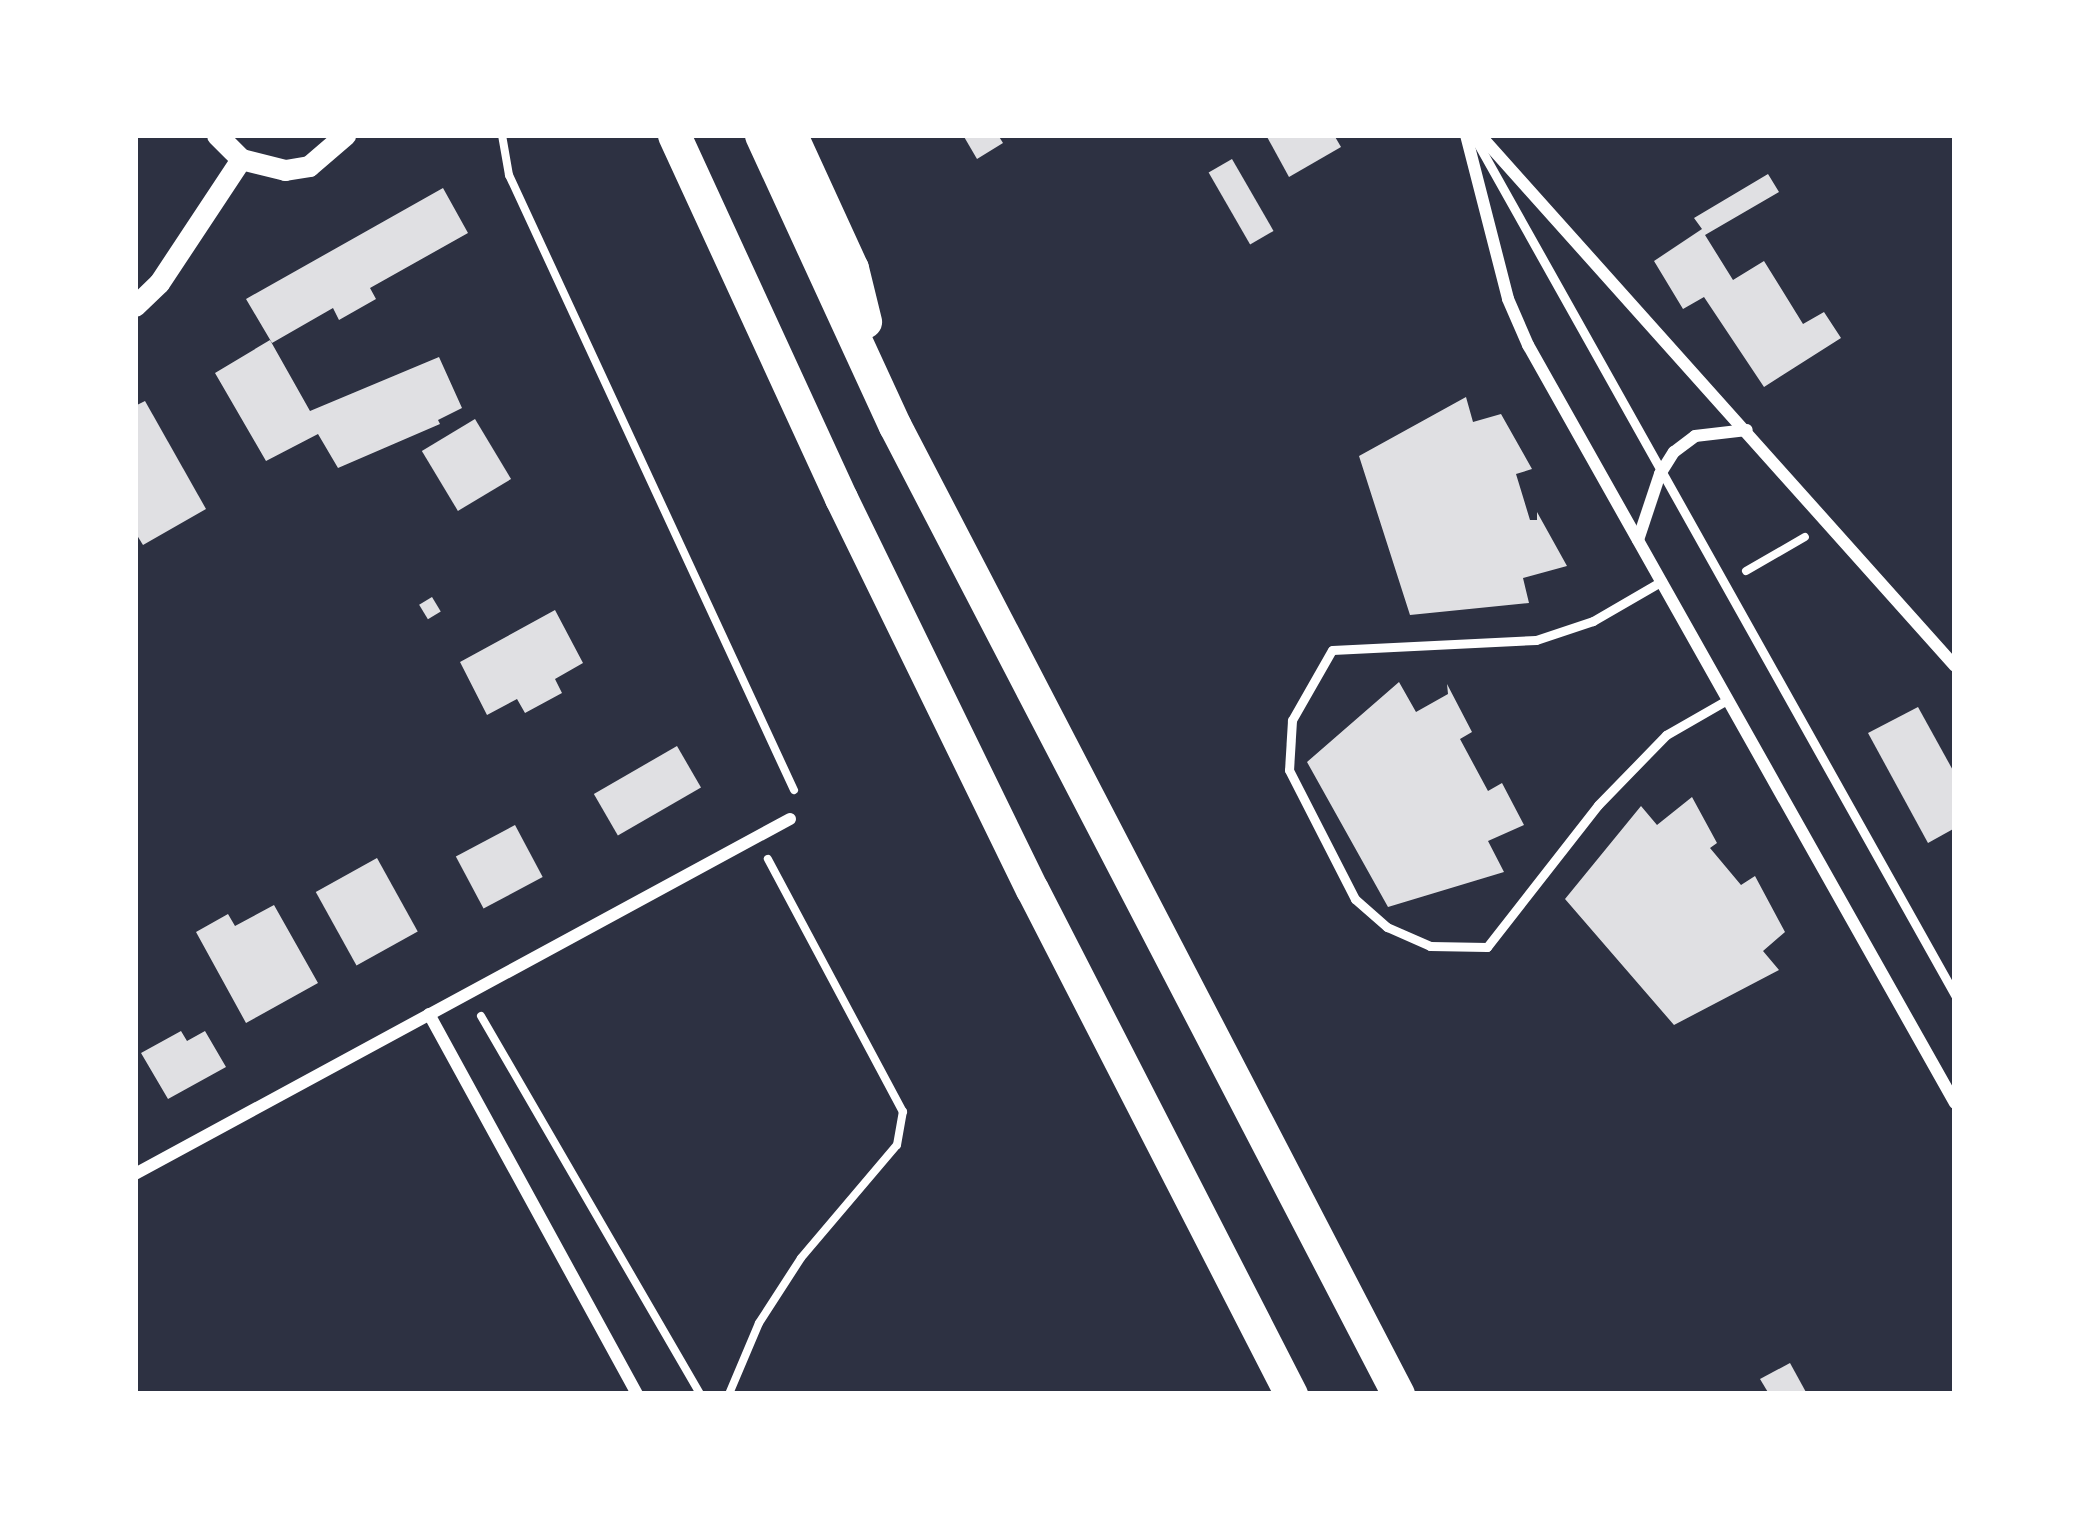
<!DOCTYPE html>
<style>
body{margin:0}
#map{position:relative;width:2090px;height:1529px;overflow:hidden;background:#2d3142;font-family:"DM Sans",sans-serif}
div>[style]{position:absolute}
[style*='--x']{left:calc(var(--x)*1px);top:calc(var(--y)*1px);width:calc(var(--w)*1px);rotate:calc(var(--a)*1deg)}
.building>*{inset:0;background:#e0e0e3;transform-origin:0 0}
.path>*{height:8px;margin:-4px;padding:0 4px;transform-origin:4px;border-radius:4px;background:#fff}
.service>*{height:9px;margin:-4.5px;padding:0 4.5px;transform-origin:4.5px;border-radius:4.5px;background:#fff}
.minor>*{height:12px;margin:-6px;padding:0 6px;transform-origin:6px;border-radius:6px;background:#fff}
.tertiary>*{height:21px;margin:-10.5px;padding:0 10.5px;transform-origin:10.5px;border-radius:10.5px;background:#fff}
.trunk>*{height:33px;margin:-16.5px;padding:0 16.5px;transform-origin:16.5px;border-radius:16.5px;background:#fff}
span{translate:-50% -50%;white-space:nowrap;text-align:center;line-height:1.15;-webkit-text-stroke:9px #fff;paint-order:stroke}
.frame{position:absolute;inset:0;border:138px solid #fff;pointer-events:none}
</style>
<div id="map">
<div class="building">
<i style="clip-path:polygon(963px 135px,998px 135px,1003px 143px,977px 159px)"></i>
<i style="clip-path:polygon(1266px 135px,1334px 135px,1341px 147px,1289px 177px)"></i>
<i style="left:1232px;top:159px;width:83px;height:27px;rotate:60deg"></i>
<i style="clip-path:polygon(1768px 174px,1779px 192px,1705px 235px,1733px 280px,1764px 261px,1803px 324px,1824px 312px,1841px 338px,1764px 387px,1704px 297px,1683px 309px,1654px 261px,1702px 229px,1694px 218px)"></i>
<i style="clip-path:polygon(443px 188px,468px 233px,370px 288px,376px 299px,339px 320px,333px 308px,272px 343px,246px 299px)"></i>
<i style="clip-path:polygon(270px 340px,310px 411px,439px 357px,462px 408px,438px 420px,440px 424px,338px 468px,318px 434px,266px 461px,215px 373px)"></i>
<i style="clip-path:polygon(1466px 397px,1473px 422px,1501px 414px,1532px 469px,1516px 474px,1530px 520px,1537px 520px,1537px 512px,1567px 566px,1523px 578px,1529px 603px,1410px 615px,1359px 456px)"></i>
<i style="clip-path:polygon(145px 401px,206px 509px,143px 545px,135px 532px,135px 406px)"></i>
<i style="left:475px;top:419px;width:70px;height:62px;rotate:59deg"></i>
<i style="left:432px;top:597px;width:17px;height:15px;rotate:59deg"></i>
<i style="clip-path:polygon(555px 610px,583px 663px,555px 679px,562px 693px,525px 713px,517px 699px,487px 715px,460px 662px)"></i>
<i style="clip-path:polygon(1399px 682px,1416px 712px,1448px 694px,1447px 684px,1472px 732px,1460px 739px,1488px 791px,1502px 783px,1524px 825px,1488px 841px,1504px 872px,1388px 907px,1307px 762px)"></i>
<i style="clip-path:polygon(1918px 707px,1955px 774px,1955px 828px,1928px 843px,1868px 733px)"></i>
<i style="left:677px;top:746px;width:48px;height:96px;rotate:60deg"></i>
<i style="clip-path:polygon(1692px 797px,1717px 843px,1710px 848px,1741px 885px,1755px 876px,1785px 932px,1763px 951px,1779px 970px,1674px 1025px,1565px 899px,1641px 806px,1657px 825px)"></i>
<i style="left:515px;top:825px;width:59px;height:67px;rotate:62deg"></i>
<i style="left:377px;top:858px;width:84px;height:70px;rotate:61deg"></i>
<i style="clip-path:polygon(274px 905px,318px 983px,246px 1023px,196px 932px,228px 914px,235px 926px)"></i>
<i style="clip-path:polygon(181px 1031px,187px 1041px,205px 1031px,226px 1067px,168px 1099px,141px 1053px)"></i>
<i style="clip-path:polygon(1790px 1363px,1807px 1394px,1769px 1394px,1760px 1379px)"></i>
</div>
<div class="path">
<i style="--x:502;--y:135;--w:41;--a:80.1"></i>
<i style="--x:509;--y:175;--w:678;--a:65.14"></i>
<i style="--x:1746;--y:571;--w:68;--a:-30"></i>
<i style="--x:481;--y:1016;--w:437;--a:59.9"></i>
<i style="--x:729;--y:1394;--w:77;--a:-67.1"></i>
<i style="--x:759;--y:1323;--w:77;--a:-57.1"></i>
<i style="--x:801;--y:1258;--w:148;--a:-49.7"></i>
<i style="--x:897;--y:1145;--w:34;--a:-80"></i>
<i style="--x:903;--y:1112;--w:287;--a:-118.1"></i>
</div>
<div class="service">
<i style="--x:1473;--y:135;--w:986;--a:60.73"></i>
<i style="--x:1662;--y:581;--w:80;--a:149.9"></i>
<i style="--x:1593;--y:621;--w:60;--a:161.6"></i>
<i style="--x:1536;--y:640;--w:204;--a:177.2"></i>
<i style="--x:1332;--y:650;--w:81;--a:119.7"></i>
<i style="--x:1292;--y:720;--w:50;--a:93.4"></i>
<i style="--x:1289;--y:770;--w:145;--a:62.9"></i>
<i style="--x:1355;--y:899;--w:43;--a:41.2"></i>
<i style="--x:1387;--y:927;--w:47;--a:23.8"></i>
<i style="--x:1430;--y:946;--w:57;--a:1"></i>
<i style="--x:1487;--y:947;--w:180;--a:-52"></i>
<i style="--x:1598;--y:805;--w:98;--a:-45.8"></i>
<i style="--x:1666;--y:735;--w:70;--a:-29.8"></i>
</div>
<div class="minor">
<i style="--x:1466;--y:135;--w:169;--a:75.6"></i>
<i style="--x:1508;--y:299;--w:50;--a:66.5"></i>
<i style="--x:1528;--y:345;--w:870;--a:60.61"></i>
<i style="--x:1480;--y:135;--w:712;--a:48.19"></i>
<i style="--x:1638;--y:540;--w:70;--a:-71.6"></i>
<i style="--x:1660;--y:474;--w:26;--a:-58"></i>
<i style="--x:1674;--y:452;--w:26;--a:-37"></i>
<i style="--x:1695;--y:436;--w:52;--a:-6.6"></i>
<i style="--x:429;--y:1014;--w:433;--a:61.3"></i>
<i style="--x:135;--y:1174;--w:745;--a:-28.46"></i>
</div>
<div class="tertiary">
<i style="--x:217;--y:135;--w:34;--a:45"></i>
<i style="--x:241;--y:159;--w:45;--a:14"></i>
<i style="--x:285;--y:170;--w:24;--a:-9"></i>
<i style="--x:309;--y:166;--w:48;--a:-40.7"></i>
<i style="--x:135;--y:306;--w:33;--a:-44"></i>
<i style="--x:159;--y:283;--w:149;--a:-56.5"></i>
</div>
<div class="trunk">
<i style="--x:674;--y:135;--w:400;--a:65.3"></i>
<i style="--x:841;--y:498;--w:435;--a:64"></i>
<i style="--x:1032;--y:889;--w:568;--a:62.85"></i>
<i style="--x:761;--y:135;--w:320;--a:65.3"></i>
<i style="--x:895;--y:426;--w:1091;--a:62.54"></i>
<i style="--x:791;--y:135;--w:146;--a:65.4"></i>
<i style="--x:852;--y:268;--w:55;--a:76.2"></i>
</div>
<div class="frame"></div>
</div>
